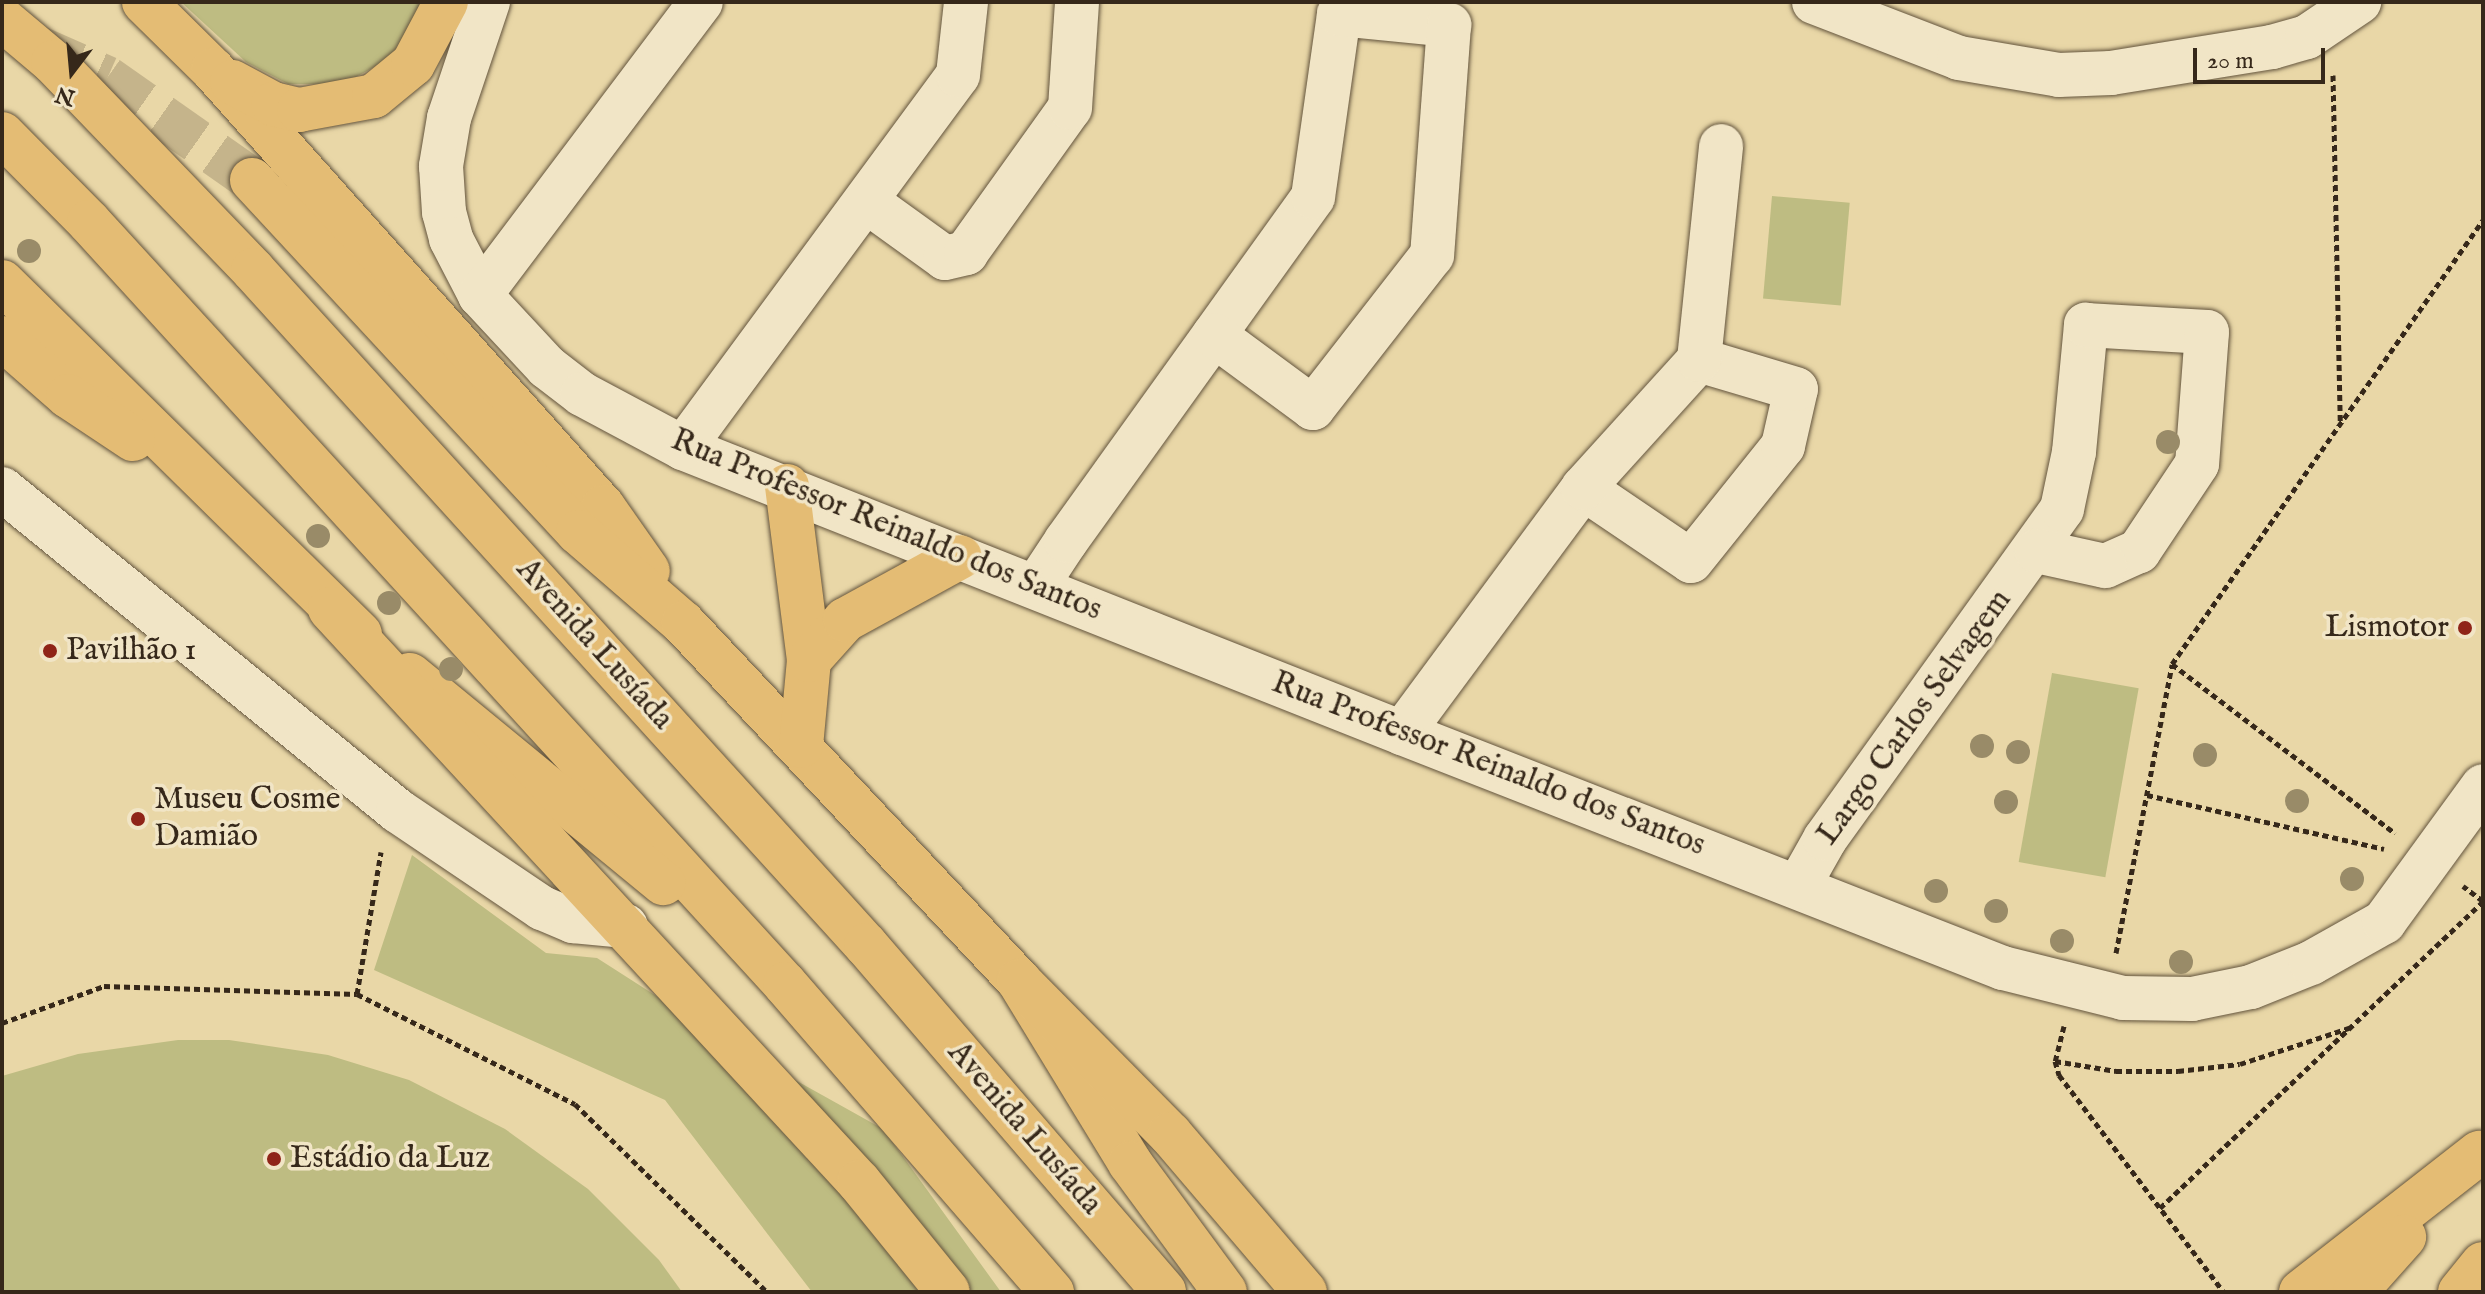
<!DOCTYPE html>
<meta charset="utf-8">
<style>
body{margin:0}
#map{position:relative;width:2485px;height:1294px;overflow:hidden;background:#e9d7a7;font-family:"IM FELL English",serif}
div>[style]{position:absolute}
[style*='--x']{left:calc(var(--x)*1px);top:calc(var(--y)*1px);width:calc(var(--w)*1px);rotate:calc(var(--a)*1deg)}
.green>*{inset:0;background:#bebc82;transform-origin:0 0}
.major-tunnel>*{height:44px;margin-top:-22px;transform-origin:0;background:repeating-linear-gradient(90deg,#c5b48b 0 44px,transparent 0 66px)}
.path>*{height:5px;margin-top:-2.5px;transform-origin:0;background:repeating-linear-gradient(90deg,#36281a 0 6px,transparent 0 10px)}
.roads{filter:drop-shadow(0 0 2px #63543d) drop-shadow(0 0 2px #63543d)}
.minor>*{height:44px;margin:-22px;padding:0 22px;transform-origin:22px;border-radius:22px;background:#f1e5c6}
.major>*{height:44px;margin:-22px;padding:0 22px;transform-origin:22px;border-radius:22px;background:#e4bc74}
.highway>*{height:44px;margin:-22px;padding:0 22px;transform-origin:22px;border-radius:22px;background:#e4bc74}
.trees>*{width:24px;height:24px;margin:-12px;border-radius:50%;background:#998b68}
.dots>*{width:22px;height:22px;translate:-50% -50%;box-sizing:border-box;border:4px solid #f1e5c6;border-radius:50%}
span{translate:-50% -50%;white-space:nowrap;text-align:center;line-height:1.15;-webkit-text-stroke:7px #f1e5c6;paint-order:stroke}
.street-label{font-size:32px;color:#36281a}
.poi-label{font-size:32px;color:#36281a}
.right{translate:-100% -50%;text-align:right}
.left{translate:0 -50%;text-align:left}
.frame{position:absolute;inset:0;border:4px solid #36281a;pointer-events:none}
.north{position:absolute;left:32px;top:32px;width:80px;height:80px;-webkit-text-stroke:6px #f1e5c6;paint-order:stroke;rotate:196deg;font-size:22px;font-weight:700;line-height:32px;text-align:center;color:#36281a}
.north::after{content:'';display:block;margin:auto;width:28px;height:36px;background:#36281a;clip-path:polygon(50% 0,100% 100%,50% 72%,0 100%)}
.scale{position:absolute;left:2193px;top:48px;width:132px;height:36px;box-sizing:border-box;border:4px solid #36281a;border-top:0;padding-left:10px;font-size:24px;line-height:28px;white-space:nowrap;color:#36281a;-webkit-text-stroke:6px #f1e5c6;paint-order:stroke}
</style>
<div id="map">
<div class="green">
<i style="clip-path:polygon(181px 2px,422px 2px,411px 35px,387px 60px,343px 84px,288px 84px,246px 62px)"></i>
<i style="left:1772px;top:196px;width:78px;height:103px;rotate:5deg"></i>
<i style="left:2052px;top:673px;width:88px;height:192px;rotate:10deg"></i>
<i style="clip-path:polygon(412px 855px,546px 953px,597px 958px,736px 1047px,883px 1129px,1001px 1292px,812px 1292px,665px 1100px,374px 970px)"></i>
<i style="clip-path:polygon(178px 1040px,229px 1040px,328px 1055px,409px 1080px,505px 1129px,588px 1189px,659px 1260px,682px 1292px,2px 1292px,2px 1076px,78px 1054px)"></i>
</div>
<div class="major-tunnel">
<i style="--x:37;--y:47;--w:77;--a:23.9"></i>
<i style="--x:107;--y:78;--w:177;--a:35.1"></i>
</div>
<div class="path">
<i style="--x:2333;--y:75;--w:348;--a:88.8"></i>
<i style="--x:2172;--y:664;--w:542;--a:-54.99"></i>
<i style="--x:2147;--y:795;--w:243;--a:12.8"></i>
<i style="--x:2116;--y:953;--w:294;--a:-79"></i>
<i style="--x:2172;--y:664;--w:280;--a:37.2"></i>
<i style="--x:357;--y:994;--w:144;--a:-80.4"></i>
<i style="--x:2;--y:1023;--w:109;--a:-19.9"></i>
<i style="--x:104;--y:986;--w:253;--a:1.8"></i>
<i style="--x:357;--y:994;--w:244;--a:26.8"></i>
<i style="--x:575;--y:1104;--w:269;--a:44.4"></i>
<i style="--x:2064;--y:1026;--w:36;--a:104"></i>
<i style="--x:2055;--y:1061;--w:15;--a:74"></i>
<i style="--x:2059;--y:1075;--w:273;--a:52.8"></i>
<i style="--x:2055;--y:1061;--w:62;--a:9.3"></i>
<i style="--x:2116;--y:1071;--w:62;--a:0"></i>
<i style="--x:2178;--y:1071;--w:62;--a:-6.4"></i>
<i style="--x:2240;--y:1064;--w:118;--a:-18.3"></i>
<i style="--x:2160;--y:1208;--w:446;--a:-43.5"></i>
<i style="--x:2483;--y:901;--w:25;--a:-143"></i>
</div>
<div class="roads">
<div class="minor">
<i style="--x:488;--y:2;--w:122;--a:108.6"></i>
<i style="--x:449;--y:118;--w:49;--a:99.5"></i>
<i style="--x:441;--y:166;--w:46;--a:86.3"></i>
<i style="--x:444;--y:212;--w:28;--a:75"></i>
<i style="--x:451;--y:239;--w:63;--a:62.6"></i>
<i style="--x:480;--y:295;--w:98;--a:47.1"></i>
<i style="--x:547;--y:367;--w:44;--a:37.6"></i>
<i style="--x:582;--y:394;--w:115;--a:28.1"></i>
<i style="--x:683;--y:448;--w:773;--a:21.62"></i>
<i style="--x:1402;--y:733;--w:645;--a:21.36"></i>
<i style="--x:2003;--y:968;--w:124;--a:14"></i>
<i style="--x:2123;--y:998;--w:69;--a:0.8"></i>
<i style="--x:2192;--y:999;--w:60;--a:-11.5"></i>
<i style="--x:2251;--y:987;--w:65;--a:-21.8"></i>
<i style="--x:2311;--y:963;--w:84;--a:-29.3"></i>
<i style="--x:2384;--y:922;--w:168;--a:-53.9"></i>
<i style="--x:1814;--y:2;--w:155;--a:21.1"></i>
<i style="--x:1959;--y:58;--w:101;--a:9.6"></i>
<i style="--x:2059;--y:75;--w:52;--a:-2.2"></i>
<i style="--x:2111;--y:73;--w:163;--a:-9.2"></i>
<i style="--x:2272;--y:47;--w:36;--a:-16"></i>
<i style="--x:2307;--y:37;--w:63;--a:-33.9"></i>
<i style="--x:866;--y:201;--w:97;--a:35.8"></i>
<i style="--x:945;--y:258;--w:22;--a:-13"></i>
<i style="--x:966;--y:253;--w:178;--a:-54.4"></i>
<i style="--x:1070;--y:108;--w:106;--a:-86.2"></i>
<i style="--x:480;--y:295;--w:367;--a:-53"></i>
<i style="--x:683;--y:448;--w:463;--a:-53.6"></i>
<i style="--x:958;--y:75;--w:73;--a:-83.7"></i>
<i style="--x:1583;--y:488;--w:130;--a:34.1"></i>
<i style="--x:1691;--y:561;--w:147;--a:-51.3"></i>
<i style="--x:1783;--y:446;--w:58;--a:-77.2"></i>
<i style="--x:1796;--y:389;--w:101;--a:-163.4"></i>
<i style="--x:2;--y:489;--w:510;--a:39.12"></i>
<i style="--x:398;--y:811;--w:174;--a:34"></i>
<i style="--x:542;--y:908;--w:34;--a:23"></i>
<i style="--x:573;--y:921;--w:53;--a:5.4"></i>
<i style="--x:1037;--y:585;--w:53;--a:-56.6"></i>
<i style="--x:1066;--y:541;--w:423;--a:-54.3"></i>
<i style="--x:1313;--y:197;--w:185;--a:-81.9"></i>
<i style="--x:1339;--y:14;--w:111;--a:5.7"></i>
<i style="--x:1449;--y:25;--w:231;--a:94.2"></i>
<i style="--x:1432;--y:255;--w:194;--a:127.9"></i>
<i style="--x:1313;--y:408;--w:123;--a:-143.6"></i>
<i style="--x:1402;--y:733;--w:305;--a:-53.5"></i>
<i style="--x:1583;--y:488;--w:173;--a:-47.8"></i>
<i style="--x:1699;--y:360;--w:215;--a:-84.1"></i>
<i style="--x:1798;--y:887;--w:55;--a:-60.6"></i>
<i style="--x:1825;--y:839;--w:406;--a:-54.3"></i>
<i style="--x:2062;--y:509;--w:58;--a:-78.1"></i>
<i style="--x:2074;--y:452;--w:128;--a:-84.6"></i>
<i style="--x:2086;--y:325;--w:121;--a:3.3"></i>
<i style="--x:2207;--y:332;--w:132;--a:94.3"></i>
<i style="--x:2197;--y:464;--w:105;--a:123.7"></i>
<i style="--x:2139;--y:551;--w:37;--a:156"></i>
<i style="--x:2105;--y:566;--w:70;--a:-167.6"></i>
</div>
<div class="major">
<i style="--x:144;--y:2;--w:97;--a:44.6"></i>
<i style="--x:213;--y:70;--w:586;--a:48.25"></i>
<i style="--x:603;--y:507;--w:78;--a:54.9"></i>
<i style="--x:2;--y:19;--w:67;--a:40.1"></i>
<i style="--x:53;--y:62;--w:289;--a:46.1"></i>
<i style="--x:253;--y:270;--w:912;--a:47.76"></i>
<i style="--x:866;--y:945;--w:457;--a:49.3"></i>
<i style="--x:232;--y:82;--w:47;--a:28.2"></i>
<i style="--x:273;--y:104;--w:27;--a:13"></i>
<i style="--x:299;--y:110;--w:76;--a:-10.6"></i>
<i style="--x:374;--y:96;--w:50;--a:-39.4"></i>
<i style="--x:413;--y:64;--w:70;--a:-62"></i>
<i style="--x:2;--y:134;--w:124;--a:45.3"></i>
<i style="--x:89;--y:222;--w:1032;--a:47.59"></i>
<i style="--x:785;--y:984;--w:408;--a:49.1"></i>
<i style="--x:252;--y:180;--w:480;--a:47.2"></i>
<i style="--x:578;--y:532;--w:139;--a:40.9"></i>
<i style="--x:683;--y:623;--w:491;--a:46.8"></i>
<i style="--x:1019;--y:981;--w:213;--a:58.6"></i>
<i style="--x:1130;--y:1163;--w:160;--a:53.6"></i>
<i style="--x:2;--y:282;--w:502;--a:44.52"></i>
<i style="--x:2;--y:338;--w:88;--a:41.3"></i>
<i style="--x:68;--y:396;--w:78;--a:33.5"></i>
<i style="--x:787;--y:486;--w:175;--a:82.8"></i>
<i style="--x:809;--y:660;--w:86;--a:95.3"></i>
<i style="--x:809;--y:660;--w:54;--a:-48"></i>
<i style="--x:845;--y:620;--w:131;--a:-28.7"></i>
<i style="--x:410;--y:675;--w:328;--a:39.4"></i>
</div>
<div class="highway">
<i style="--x:330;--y:609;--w:780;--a:47.29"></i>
<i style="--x:859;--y:1182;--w:141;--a:51"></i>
<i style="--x:1019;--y:981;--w:215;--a:45.4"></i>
<i style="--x:1170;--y:1134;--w:208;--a:49.5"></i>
<i style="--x:2301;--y:1292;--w:226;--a:-38"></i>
<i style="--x:2355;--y:1292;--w:74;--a:-48.3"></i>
<i style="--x:2460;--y:1292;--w:36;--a:-51"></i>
</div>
</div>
<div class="trees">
<i style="left:29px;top:251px"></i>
<i style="left:2168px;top:442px"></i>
<i style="left:318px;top:536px"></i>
<i style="left:389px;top:603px"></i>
<i style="left:451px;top:669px"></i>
<i style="left:1982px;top:746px"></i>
<i style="left:2018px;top:752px"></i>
<i style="left:2205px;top:755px"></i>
<i style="left:2297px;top:801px"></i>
<i style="left:2006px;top:802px"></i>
<i style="left:2352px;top:879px"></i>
<i style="left:1936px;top:891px"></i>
<i style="left:1996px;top:911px"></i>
<i style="left:2062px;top:941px"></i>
<i style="left:2181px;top:962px"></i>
</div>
<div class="dots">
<i style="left:2465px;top:628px;background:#8f2418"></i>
<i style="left:50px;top:651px;background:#8f2418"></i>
<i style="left:138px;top:819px;background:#8f2418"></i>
<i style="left:274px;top:1159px;background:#8f2418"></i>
</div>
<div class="street-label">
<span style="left:886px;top:526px;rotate:22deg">Rua Professor Reinaldo dos Santos</span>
<span style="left:594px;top:645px;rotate:48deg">Avenida Lusíada</span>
<span style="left:1915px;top:718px;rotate:-54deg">Largo Carlos Selvagem</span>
<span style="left:1488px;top:765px;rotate:21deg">Rua Professor Reinaldo dos Santos</span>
<span style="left:1024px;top:1129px;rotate:49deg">Avenida Lusíada</span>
</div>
<div class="poi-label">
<span class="right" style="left:2449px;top:628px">Lismotor</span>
<span class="left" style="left:66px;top:651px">Pavilhão 1</span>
<span class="left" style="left:154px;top:819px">Museu Cosme<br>Damião</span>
<span class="left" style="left:290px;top:1159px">Estádio da Luz</span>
</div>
<div class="frame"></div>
<div class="north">N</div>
<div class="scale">20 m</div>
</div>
